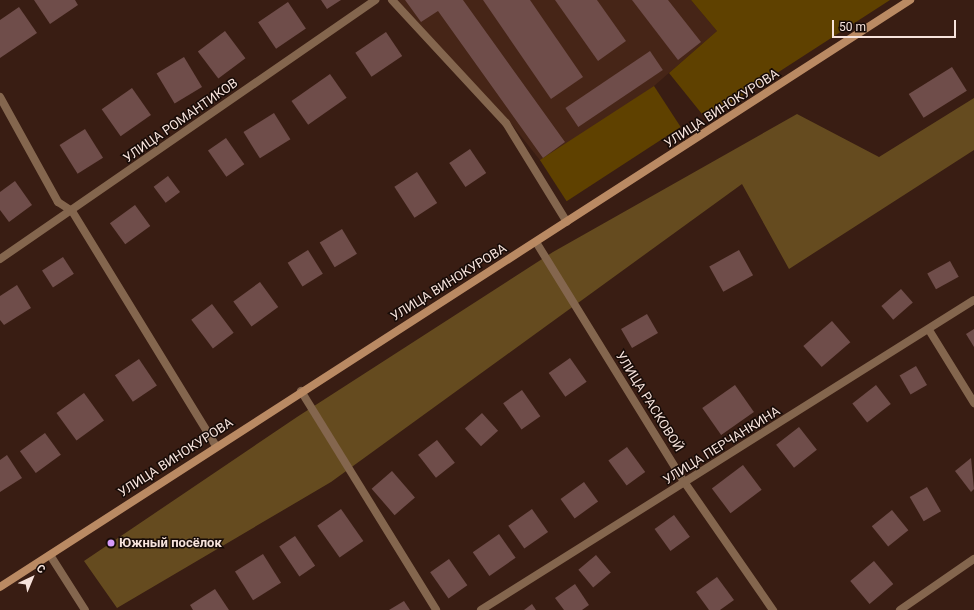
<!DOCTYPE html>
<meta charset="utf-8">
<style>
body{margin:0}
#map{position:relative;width:974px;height:610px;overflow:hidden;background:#391d13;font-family:Roboto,sans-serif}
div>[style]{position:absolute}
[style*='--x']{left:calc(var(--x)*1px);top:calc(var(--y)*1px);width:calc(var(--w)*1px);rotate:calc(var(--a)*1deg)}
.built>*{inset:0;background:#462517}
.green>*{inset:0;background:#5f4100;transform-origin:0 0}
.forest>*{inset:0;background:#654b1f}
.building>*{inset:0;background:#6f4d4a;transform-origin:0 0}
.street>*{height:8px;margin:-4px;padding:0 4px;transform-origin:4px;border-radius:4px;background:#84664e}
.secondary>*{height:8px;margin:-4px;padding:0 4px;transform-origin:4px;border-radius:4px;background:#ba8a63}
.dots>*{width:11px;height:11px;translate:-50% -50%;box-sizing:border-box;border:2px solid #170b07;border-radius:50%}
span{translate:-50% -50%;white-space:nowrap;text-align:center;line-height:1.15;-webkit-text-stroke:3px #170b07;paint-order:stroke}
.street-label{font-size:13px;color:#f7e3dc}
.poi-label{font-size:13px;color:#f7e3dc;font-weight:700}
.left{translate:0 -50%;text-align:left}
.north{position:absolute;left:12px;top:558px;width:40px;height:40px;-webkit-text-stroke:3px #170b07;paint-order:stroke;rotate:44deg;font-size:11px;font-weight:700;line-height:16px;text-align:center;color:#f7e3dc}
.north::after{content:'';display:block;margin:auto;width:14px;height:18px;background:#f7e3dc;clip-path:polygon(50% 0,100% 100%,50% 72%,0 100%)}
.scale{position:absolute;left:832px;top:20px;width:124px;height:18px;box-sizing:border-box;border:2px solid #f7e3dc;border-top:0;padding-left:5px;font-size:12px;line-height:14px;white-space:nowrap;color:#f7e3dc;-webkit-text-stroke:3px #170b07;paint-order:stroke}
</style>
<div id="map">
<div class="built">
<i style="clip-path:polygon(397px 0,691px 0,717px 31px,654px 86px,543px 164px,513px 126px)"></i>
</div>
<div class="green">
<i style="clip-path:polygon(691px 0,890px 0,706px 119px,669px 73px,717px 31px)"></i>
<i style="left:654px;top:86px;width:49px;height:136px;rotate:57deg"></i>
</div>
<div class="forest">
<i style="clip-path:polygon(974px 98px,974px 150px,789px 269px,742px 184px,331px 482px,117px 608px,84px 561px,297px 417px,553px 252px,797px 114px,879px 157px)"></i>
</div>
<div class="building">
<i style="clip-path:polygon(34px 0,75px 0,78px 5px,50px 24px)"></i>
<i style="clip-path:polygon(321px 0,341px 0,327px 9px)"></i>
<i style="clip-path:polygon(405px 0,463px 0,565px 142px,543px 158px,438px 11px,421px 22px)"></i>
<i style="clip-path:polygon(483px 0,530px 0,583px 77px,551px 99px)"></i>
<i style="clip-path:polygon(555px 0,597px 0,626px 41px,598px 61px)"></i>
<i style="clip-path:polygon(632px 0,668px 0,701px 42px,678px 60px)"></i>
<i style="left:288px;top:2px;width:32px;height:36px;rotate:56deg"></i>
<i style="clip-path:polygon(19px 7px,37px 33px,0 58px,0 20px)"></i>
<i style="left:225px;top:31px;width:34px;height:34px;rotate:53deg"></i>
<i style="left:386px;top:32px;width:29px;height:37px;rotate:56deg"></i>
<i style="left:650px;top:51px;width:23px;height:102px;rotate:56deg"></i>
<i style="left:184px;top:57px;width:35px;height:32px;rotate:59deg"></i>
<i style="left:952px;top:67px;width:28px;height:51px;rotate:58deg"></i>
<i style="left:330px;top:74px;width:29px;height:47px;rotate:55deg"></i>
<i style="left:132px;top:88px;width:33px;height:37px;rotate:55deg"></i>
<i style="left:274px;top:113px;width:31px;height:36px;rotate:58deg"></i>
<i style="left:85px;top:129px;width:34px;height:30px;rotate:58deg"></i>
<i style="left:226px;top:138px;width:32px;height:22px;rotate:55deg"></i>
<i style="left:470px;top:149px;width:29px;height:25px;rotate:56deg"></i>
<i style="left:417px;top:172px;width:37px;height:27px;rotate:57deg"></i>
<i style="left:168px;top:176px;width:20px;height:18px;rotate:53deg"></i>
<i style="clip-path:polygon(15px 181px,32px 205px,9px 222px,0 210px,0 192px)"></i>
<i style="left:135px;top:205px;width:26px;height:31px;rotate:54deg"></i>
<i style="left:342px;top:229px;width:29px;height:26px;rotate:59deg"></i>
<i style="left:308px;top:250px;width:28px;height:24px;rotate:58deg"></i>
<i style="left:739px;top:250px;width:29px;height:34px;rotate:61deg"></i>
<i style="left:63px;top:257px;width:20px;height:25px;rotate:57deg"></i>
<i style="left:950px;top:261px;width:18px;height:26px;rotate:61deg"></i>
<i style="left:260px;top:282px;width:31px;height:33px;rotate:54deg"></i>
<i style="clip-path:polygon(17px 285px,31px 308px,4px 325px,0 320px,0 296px)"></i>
<i style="left:901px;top:289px;width:18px;height:26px;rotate:49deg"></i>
<i style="left:212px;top:304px;width:36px;height:26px;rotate:53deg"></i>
<i style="left:647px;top:314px;width:22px;height:30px;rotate:60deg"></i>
<i style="left:832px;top:321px;width:28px;height:38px;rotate:49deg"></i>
<i style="clip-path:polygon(974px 329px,974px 347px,966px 334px)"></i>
<i style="left:570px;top:358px;width:29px;height:26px;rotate:55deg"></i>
<i style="left:139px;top:359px;width:32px;height:29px;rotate:56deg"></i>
<i style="left:916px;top:366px;width:22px;height:19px;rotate:60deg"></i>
<i style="left:735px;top:385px;width:33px;height:40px;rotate:55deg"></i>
<i style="left:876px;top:385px;width:24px;height:30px;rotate:52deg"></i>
<i style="left:522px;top:390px;width:32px;height:23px;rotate:55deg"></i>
<i style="left:84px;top:393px;width:34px;height:34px;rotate:54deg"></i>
<i style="left:482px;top:413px;width:24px;height:23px;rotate:48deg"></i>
<i style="left:799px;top:427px;width:29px;height:29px;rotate:52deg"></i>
<i style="left:45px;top:433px;width:27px;height:31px;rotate:54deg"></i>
<i style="left:437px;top:440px;width:29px;height:24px;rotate:52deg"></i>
<i style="left:627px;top:447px;width:31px;height:23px;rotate:54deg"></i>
<i style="clip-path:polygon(7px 455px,22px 478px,0 492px,0 460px)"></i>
<i style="clip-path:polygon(971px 458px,974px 489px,971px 492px,955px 471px)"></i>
<i style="left:743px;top:465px;width:31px;height:39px;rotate:53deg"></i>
<i style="left:392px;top:471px;width:35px;height:27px;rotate:49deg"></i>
<i style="left:584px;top:482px;width:24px;height:29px;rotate:54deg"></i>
<i style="left:927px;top:487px;width:28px;height:20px;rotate:60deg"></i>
<i style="left:341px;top:509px;width:39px;height:29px;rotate:55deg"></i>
<i style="left:532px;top:509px;width:28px;height:29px;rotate:55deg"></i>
<i style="left:892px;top:510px;width:26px;height:26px;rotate:51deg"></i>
<i style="left:674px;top:515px;width:27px;height:24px;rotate:54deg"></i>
<i style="left:499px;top:534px;width:29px;height:32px;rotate:55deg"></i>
<i style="left:295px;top:536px;width:36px;height:19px;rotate:56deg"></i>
<i style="left:263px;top:554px;width:34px;height:33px;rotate:58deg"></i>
<i style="left:596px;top:555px;width:23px;height:23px;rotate:50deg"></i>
<i style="left:449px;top:559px;width:32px;height:23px;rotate:55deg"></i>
<i style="left:874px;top:561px;width:30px;height:31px;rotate:50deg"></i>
<i style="clip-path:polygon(717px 577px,734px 600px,720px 610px,709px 610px,696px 592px)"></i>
<i style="clip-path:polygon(575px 584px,589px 605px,582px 610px,564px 610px,555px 598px)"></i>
<i style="clip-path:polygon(215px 589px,229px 610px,193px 610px,190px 605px)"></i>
<i style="clip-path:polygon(404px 601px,410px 610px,389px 610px)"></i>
<i style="clip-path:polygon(532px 604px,536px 610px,524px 610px)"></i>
</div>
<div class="street">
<i style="--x:392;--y:0;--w:168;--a:47.2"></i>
<i style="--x:506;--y:123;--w:116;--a:58.4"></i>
<i style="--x:0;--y:97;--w:120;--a:61.1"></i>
<i style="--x:58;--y:202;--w:17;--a:33"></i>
<i style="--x:72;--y:211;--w:276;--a:58.5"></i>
<i style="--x:536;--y:242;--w:283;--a:58.3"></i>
<i style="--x:685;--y:483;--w:155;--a:55.3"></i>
<i style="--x:0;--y:259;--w:456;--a:-34.6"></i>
<i style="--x:929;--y:330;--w:86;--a:58.3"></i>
<i style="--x:301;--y:391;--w:257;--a:58.3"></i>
<i style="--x:50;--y:555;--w:65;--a:57.5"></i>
<i style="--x:481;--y:610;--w:582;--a:-32.16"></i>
<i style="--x:900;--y:610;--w:90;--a:-34.6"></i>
</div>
<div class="secondary">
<i style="--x:0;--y:587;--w:1083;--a:-32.82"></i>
</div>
<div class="dots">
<i style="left:111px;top:543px;background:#d69bfa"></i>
</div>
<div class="street-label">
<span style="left:722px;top:109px;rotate:-33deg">УЛИЦА ВИНОКУРОВА</span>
<span style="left:181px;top:121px;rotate:-35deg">УЛИЦА РОМАНТИКОВ</span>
<span style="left:449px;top:283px;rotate:-32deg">УЛИЦА ВИНОКУРОВА</span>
<span style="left:649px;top:402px;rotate:58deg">УЛИЦА РАСКОВОЙ</span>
<span style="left:722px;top:446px;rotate:-32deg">УЛИЦА ПЕРЧАНКИНА</span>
<span style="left:176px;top:458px;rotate:-33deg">УЛИЦА ВИНОКУРОВА</span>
</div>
<div class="poi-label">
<span class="left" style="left:119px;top:543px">Южный посёлок</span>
</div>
<div class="north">С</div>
<div class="scale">50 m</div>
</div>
